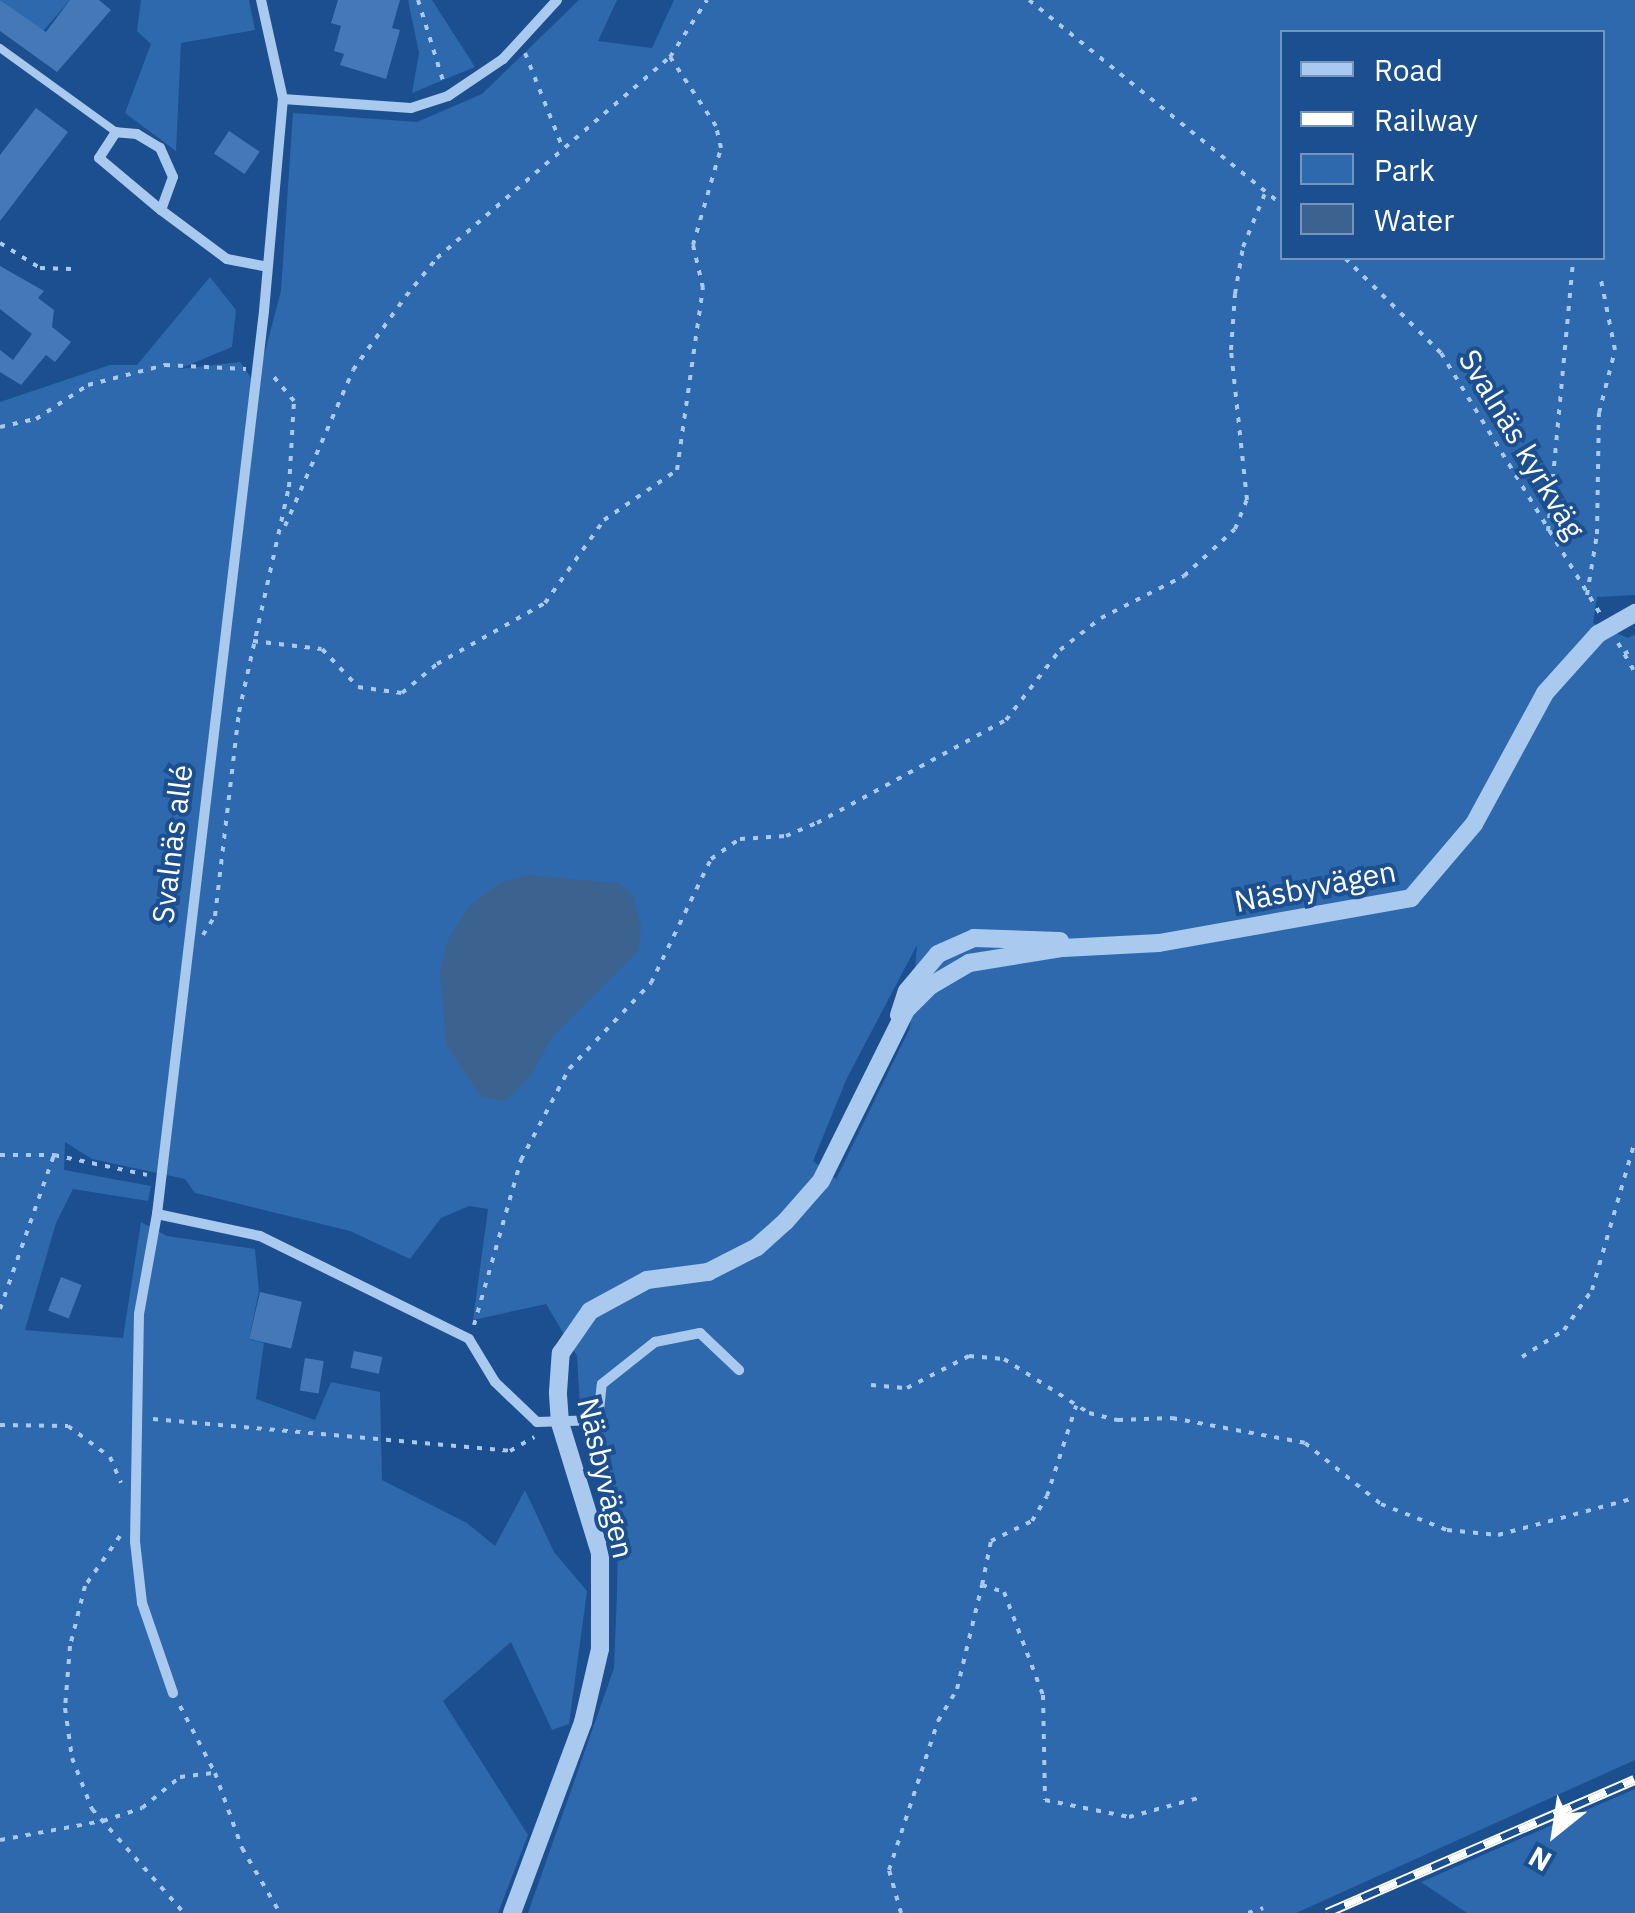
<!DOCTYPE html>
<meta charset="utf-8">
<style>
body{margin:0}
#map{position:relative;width:1635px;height:1913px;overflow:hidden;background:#1b4f8f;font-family:"IBM Plex Sans",sans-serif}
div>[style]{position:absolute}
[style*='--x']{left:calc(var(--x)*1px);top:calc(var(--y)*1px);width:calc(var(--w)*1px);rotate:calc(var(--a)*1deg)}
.green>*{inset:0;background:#2e69ad}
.water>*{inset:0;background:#3c6290}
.building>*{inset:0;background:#4478b7;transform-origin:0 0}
.path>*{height:4px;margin-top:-2px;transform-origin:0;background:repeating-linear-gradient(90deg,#a9c9ee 0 5px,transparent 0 13px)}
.service>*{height:8px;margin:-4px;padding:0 4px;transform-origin:4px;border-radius:4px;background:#a9c9ee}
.minor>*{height:10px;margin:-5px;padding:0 5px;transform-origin:5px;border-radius:5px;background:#a9c9ee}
.tertiary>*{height:18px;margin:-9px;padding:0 9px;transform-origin:9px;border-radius:9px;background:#a9c9ee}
.rail>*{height:10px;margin-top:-5px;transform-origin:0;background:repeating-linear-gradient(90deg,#1b4f8f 0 19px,#fff 0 38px);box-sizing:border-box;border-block:2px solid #fff}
span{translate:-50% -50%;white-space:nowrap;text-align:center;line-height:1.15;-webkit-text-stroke:8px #1b4f8f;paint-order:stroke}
.street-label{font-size:30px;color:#fff}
.legend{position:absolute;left:1280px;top:30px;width:325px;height:230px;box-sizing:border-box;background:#1b4f8f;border:2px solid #7695bc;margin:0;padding:12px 18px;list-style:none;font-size:30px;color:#fff}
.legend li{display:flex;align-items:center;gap:20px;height:50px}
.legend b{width:50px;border:2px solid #7695bc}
.north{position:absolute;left:1505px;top:1783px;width:100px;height:100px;-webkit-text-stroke:8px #1b4f8f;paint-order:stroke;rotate:210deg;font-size:28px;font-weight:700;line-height:40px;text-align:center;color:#fff}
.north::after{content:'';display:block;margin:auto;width:35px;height:45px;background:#fff;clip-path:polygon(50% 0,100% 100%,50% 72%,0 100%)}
</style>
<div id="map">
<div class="green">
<i style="clip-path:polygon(0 0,70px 0,43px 31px)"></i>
<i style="clip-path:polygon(141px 0,249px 0,255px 30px,181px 43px,176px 151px,125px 113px,151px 44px,137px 31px)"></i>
<i style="clip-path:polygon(408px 0,432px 0,475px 67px,412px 93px,419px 53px)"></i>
<i style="clip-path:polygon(evenodd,579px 0,617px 0,598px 41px,652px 48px,674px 0,1635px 0,1635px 595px,1597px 597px,1593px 623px,1628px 638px,1635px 634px,1635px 1760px,1296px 1913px,528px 1913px,614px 1668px,617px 1593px,618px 1533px,580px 1406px,577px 1356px,546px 1304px,473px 1320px,488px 1209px,469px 1206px,441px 1218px,410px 1259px,350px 1231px,195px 1193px,185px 1179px,92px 1159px,65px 1142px,64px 1170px,151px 1186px,148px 1201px,73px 1189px,56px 1223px,25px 1330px,123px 1338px,141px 1222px,167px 1236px,255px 1249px,259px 1291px,249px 1339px,264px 1343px,256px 1399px,315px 1420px,331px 1382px,380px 1392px,382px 1480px,467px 1523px,495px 1546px,525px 1490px,554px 1552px,587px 1591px,569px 1724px,552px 1730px,511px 1642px,443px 1701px,528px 1835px,498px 1913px,0 1913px,0 402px,110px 365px,137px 365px,210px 277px,236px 310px,232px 347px,179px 369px,240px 362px,256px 385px,281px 291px,293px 113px,417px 122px,482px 94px,579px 0,1282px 32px,1602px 32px,1602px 258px,1282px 258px,1282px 32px,579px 0,917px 945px,910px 1028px,836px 1179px,813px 1161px,847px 1078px,917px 945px)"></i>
<i style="clip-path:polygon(1635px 1789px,1635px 1913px,1467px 1913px,1421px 1882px)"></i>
</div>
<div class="water">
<i style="clip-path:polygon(527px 875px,617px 883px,632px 894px,641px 924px,639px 950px,552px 1037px,532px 1074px,506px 1101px,481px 1097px,446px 1044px,440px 972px,447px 942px,469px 906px,500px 883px)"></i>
</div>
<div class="building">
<i style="clip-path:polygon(0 0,46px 32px,70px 0,99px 0,111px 10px,57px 72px,0 31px)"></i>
<i style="clip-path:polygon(338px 0,400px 0,392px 28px,400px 30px,386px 79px,340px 65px,344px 54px,334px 51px,341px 26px,331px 23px)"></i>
<i style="clip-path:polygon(36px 108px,68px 132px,0 221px,0 155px)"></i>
<i style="left:229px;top:131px;width:37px;height:27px;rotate:34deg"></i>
<i style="clip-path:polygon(0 266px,44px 291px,38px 298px,54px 310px,52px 327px,71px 342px,55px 362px,46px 355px,21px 385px,0 372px,0 350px,13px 360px,32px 334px,0 309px)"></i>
<i style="left:61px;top:1277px;width:22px;height:36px;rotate:21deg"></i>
<i style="left:260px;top:1292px;width:43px;height:48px;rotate:13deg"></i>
<i style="left:354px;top:1351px;width:29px;height:17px;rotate:12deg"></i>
<i style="left:305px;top:1358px;width:19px;height:33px;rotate:9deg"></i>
</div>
<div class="path">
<i style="--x:418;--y:0;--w:85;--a:72.8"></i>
<i style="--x:1029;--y:0;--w:326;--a:39"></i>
<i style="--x:525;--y:53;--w:100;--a:68.3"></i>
<i style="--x:0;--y:243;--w:47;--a:32"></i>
<i style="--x:40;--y:268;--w:31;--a:2"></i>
<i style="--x:1345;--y:258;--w:135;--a:44.7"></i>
<i style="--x:1441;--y:353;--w:305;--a:58.6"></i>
<i style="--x:0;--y:427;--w:37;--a:-13"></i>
<i style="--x:36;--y:419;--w:62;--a:-33.2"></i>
<i style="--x:88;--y:385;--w:80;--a:-14.6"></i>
<i style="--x:165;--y:365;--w:81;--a:2.8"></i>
<i style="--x:285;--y:526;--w:170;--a:-66.4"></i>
<i style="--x:353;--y:370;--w:91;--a:-54.4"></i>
<i style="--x:406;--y:296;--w:49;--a:-50.8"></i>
<i style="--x:437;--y:258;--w:308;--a:-40.8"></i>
<i style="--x:670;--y:57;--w:68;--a:-57"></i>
<i style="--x:1548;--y:531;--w:272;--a:-84.7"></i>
<i style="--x:1587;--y:595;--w:62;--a:-80.7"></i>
<i style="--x:1597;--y:534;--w:121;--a:-89.1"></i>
<i style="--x:1599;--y:413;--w:65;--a:-75.7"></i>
<i style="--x:1615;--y:350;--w:71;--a:-101.3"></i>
<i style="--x:253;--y:641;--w:69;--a:6.6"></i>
<i style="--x:322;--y:649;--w:52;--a:46.5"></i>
<i style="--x:358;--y:687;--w:44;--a:7.8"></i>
<i style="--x:402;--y:693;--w:45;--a:-39.6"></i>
<i style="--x:437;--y:664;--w:124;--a:-29.5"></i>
<i style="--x:545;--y:603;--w:102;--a:-54.6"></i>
<i style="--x:604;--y:520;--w:88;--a:-34.4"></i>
<i style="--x:677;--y:470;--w:184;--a:-81.9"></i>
<i style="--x:703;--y:288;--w:44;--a:-103.1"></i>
<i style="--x:693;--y:245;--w:101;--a:-73.9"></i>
<i style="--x:721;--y:148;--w:23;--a:-103"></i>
<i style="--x:716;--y:126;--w:83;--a:-123.7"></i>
<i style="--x:1618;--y:643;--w:34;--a:60"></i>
<i style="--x:1624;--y:654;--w:13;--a:-29"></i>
<i style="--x:203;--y:935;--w:22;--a:-58"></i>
<i style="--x:215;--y:916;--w:205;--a:-83.3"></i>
<i style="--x:239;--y:712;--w:230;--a:-77.5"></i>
<i style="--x:289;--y:487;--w:86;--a:-86.7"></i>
<i style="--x:294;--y:401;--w:38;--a:-130"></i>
<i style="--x:0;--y:1155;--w:54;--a:0"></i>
<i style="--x:54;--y:1155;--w:95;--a:12.1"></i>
<i style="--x:0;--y:1309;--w:163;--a:-70.7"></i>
<i style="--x:474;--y:1325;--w:172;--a:-74.1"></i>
<i style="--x:521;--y:1160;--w:103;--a:-62.2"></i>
<i style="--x:569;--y:1069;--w:119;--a:-46.4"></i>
<i style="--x:651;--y:983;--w:138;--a:-64.2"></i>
<i style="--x:711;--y:859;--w:35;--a:-35"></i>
<i style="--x:740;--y:839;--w:46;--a:-3.7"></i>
<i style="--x:786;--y:836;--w:34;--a:-23"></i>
<i style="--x:817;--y:823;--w:215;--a:-28.6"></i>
<i style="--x:1006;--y:720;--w:88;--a:-52.4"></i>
<i style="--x:1060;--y:650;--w:52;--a:-38"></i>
<i style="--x:1101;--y:618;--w:93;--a:-26.8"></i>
<i style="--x:1184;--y:576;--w:69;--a:-42.7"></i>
<i style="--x:1235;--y:529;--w:31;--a:-68"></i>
<i style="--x:1247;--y:500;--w:151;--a:-96.1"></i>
<i style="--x:1231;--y:350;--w:56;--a:-85.9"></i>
<i style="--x:1235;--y:294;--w:48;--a:-80.3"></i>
<i style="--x:1243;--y:247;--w:61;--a:-67.7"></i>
<i style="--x:1522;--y:1357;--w:50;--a:-32.7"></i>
<i style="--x:1564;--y:1330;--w:49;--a:-55"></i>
<i style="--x:1592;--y:1290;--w:155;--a:-73.9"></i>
<i style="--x:871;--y:1385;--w:36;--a:5"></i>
<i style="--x:907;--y:1388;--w:70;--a:-27.3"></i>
<i style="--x:969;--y:1356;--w:35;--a:5"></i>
<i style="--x:1004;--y:1359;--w:101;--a:32.4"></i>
<i style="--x:1089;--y:1413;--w:30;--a:14"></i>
<i style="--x:1118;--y:1420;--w:54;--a:-2.1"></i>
<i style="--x:1172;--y:1418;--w:135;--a:10.6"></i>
<i style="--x:1305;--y:1443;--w:97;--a:38.8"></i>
<i style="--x:1381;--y:1504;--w:71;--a:21.5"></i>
<i style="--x:1447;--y:1530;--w:51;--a:5.6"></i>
<i style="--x:1498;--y:1535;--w:142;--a:-15.1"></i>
<i style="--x:153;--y:1419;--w:358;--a:5.1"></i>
<i style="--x:510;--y:1451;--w:28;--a:-30"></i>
<i style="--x:0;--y:1425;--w:68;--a:0.8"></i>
<i style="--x:68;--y:1426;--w:52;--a:36.4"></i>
<i style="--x:110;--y:1457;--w:28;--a:67"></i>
<i style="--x:120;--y:1536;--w:61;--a:125"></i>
<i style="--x:85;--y:1586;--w:62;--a:104"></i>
<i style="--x:70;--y:1646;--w:62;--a:94.6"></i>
<i style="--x:65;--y:1708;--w:50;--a:82"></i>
<i style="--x:72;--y:1758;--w:55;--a:68.6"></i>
<i style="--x:92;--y:1809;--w:139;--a:48.5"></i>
<i style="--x:982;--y:1585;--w:45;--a:-78.4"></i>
<i style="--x:991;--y:1541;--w:46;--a:-26"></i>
<i style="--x:1032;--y:1521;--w:29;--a:-59"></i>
<i style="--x:1047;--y:1496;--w:95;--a:-72.1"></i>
<i style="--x:180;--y:1706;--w:76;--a:62.4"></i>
<i style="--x:215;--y:1773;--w:80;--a:70.2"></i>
<i style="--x:242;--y:1848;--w:75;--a:59.7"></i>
<i style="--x:0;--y:1840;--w:105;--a:-10.5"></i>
<i style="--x:103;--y:1821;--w:41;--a:-18.4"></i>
<i style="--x:142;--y:1808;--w:49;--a:-39.2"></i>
<i style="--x:180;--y:1777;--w:35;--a:-7"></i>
<i style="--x:901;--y:1913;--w:45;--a:-105.6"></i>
<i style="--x:889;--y:1870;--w:157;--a:-71.8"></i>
<i style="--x:938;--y:1721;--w:37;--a:-59"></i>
<i style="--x:957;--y:1689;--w:107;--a:-76.5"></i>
<i style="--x:982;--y:1585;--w:23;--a:18"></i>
<i style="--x:1004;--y:1592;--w:110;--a:69.3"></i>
<i style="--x:1043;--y:1695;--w:105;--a:88.9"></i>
<i style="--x:1045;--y:1800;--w:86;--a:11.4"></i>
<i style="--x:1129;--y:1817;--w:76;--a:-15.3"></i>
<i style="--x:1248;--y:1913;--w:16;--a:-18"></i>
</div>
<div class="service">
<i style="--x:0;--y:48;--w:143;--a:35.9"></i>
</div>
<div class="minor">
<i style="--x:283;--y:99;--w:128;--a:4"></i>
<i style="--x:411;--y:108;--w:39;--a:-18"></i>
<i style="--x:448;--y:96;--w:66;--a:-33.9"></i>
<i style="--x:503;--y:59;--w:80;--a:-47.5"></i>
<i style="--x:161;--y:210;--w:35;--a:-70"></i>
<i style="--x:173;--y:177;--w:32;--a:-114"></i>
<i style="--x:160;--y:148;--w:27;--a:-149"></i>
<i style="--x:137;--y:134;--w:21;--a:-175"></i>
<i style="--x:116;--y:132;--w:31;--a:123"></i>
<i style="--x:99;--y:158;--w:81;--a:40"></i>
<i style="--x:161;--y:210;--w:82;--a:36.6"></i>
<i style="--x:227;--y:259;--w:38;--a:11"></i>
<i style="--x:157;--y:1214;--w:105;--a:12.1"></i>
<i style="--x:260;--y:1236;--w:233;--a:26.2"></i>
<i style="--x:469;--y:1339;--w:50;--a:58.8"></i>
<i style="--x:495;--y:1382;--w:58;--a:43.6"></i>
<i style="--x:537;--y:1422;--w:61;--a:-1.9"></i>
<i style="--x:598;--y:1420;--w:36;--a:-84"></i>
<i style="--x:602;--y:1384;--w:68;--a:-38.4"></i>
<i style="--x:655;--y:1342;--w:46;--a:-11.3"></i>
<i style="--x:700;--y:1333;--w:54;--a:43.5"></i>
<i style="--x:173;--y:1693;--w:95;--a:-109"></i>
<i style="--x:142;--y:1603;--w:61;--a:-96.5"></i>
<i style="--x:135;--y:1542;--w:228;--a:-89"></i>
<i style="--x:139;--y:1314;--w:102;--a:-79.8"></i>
<i style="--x:157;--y:1214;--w:909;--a:-83.24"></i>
<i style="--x:264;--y:311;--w:213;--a:-84.9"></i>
<i style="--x:283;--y:99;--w:101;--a:-102.5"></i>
</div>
<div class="tertiary">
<i style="--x:899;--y:1015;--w:25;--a:-72"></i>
<i style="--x:907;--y:991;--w:48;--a:-50"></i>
<i style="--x:938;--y:954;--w:39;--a:-24"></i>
<i style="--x:974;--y:938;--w:86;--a:2"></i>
<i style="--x:512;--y:1913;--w:204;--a:-69.6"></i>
<i style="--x:583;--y:1722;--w:75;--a:-76.9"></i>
<i style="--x:600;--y:1649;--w:96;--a:-90"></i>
<i style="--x:600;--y:1553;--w:136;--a:-107.1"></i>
<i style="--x:560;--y:1423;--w:31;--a:-94"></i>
<i style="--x:558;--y:1392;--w:39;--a:-86"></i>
<i style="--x:561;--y:1353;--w:51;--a:-55.4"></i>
<i style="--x:590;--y:1311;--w:65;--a:-28.5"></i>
<i style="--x:647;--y:1280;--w:62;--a:-7.5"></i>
<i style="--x:708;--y:1272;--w:55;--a:-27"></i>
<i style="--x:757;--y:1247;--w:38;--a:-42"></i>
<i style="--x:785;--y:1222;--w:55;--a:-48.7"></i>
<i style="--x:821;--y:1181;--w:191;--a:-63.6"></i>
<i style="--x:906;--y:1010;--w:34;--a:-45"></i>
<i style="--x:930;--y:986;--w:45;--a:-30.5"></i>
<i style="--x:969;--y:963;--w:95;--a:-9.1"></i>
<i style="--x:1063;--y:948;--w:96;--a:-3"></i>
<i style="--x:1159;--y:943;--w:256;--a:-10.1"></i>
<i style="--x:1411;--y:898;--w:97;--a:-49.6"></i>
<i style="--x:1474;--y:824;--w:149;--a:-61.5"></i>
<i style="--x:1545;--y:693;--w:79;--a:-48.1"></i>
<i style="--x:1598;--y:634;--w:43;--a:-29.6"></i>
</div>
<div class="rail">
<i style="--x:1327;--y:1913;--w:335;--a:-23.4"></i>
</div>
<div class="street-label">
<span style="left:1522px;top:444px;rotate:59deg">Svalnäs kyrkväg</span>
<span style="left:172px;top:844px;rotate:-83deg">Svalnäs allé</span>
<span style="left:1315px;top:886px;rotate:-11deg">Näsbyvägen</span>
<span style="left:606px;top:1478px;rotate:77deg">Näsbyvägen</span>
</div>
<ul class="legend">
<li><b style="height:12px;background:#a9c9ee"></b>Road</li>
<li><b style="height:12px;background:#fff"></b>Railway</li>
<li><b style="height:28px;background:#2e69ad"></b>Park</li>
<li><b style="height:28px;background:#3c6290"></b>Water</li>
</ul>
<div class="north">N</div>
</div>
